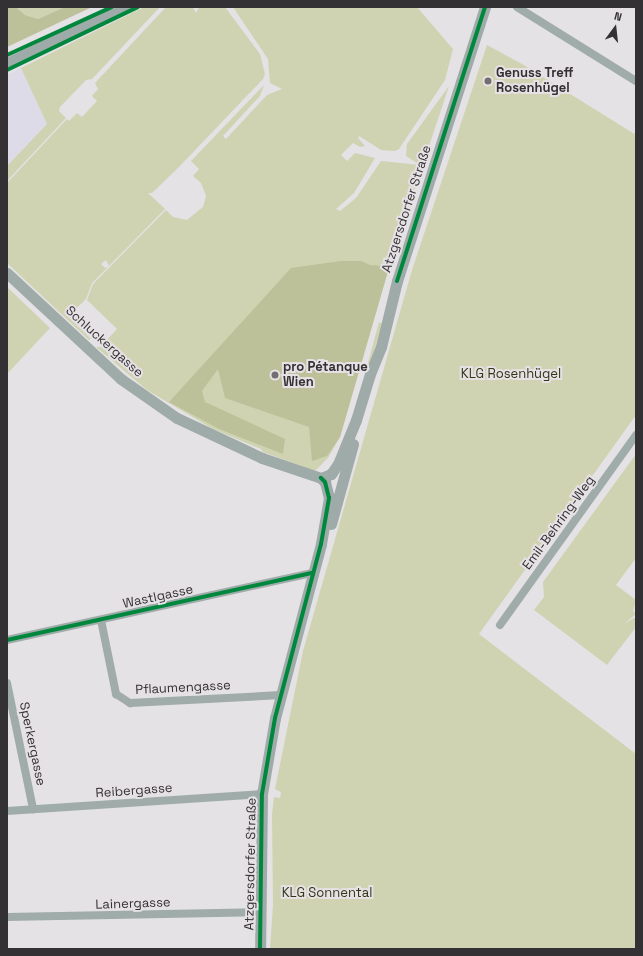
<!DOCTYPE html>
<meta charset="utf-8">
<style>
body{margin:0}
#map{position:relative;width:643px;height:956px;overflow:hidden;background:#e4e2e4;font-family:"Space Grotesk",sans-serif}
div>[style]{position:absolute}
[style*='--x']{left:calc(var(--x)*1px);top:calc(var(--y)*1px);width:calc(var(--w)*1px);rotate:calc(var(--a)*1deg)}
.industrial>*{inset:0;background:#dedbe8}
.green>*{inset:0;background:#cfd3b2}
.forest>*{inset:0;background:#bcc199}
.street>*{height:8px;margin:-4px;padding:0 4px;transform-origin:4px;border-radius:4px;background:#a0aca9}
.secondary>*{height:11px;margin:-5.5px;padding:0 5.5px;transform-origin:5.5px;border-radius:5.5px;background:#9faba8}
.cycleway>*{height:4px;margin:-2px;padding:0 2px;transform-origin:2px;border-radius:2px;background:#00873e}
.dots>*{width:11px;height:11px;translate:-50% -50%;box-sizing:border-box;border:2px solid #e5e1e5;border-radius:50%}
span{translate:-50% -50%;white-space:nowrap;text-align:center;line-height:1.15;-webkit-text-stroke:4px #e5e1e5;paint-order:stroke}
.poi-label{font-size:13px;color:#333133;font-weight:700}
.left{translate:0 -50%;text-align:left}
.street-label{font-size:13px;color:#333133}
.park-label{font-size:13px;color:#313514}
.frame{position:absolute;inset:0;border:8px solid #333133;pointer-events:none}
.north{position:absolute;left:595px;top:8px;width:40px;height:40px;-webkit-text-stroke:3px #e5e1e5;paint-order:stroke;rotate:15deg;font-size:11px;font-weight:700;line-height:16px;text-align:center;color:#333133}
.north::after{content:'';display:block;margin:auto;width:14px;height:18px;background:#333133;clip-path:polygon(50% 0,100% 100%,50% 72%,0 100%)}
</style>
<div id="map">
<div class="industrial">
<i style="clip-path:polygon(21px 68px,47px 124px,7px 166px,7px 75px)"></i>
</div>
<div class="green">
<i style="clip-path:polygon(16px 7px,65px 7px,38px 19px,25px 15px)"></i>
<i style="clip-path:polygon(144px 7px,160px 7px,92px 79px,86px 80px,60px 107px,59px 111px,66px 118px,7px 181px,7px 166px,47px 124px,21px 68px)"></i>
<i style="clip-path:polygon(166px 7px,193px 7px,196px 13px,199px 7px,225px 7px,260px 54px,265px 74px,263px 79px,179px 167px,152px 193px,148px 193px,165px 209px,109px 266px,106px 260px,101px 264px,105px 268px,108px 267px,92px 283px,86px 299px,68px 316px,91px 339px,89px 340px,7px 263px,7px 183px,67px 119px,69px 121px,77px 113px,82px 117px,97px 101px,92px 96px,98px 89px,95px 83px)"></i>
<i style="clip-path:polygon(233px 7px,417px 7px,453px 49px,445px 80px,399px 149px,395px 151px,381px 150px,359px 136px,358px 138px,365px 146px,360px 147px,353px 143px,341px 155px,347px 161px,355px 153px,375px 158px,354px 193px,336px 209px,340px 211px,356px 198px,381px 161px,420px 165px,406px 156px,407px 144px,449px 86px,393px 254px,340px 437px,328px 458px,315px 471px,263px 452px,261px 449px,213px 429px,147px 390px,96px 347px,100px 347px,117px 329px,87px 300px,93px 284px,166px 210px,173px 217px,187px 220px,203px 207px,206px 196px,201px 183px,193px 176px,199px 169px,191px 161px,264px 85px,260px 96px,223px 136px,226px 139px,267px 95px,282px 89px,270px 83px,268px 59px)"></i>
<i style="clip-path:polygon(487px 45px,522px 64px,636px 135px,636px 415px,479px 634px,636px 754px,636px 949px,270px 949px,273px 905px,272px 815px,274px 797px,280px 798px,281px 792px,275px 789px,303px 651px,412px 270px)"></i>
<i style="clip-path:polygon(7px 287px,50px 328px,7px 374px)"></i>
<i style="clip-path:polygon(379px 322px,383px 324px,370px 364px,368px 363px)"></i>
<i style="clip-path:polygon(636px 454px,636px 558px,616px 585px,636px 600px,633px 611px,636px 614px,625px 623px,636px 617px,636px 627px,607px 665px,534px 610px,544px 597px,543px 582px)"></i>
</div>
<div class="forest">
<i style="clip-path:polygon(7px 7px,16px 7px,25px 15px,38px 19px,65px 7px,92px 7px,7px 47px)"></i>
<i style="clip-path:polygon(393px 254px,340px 437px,327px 456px,312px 461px,309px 427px,225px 398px,218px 369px,202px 391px,205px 402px,285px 439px,283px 454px,219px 429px,169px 402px,291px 268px,341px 261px,361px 261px,370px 265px,383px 266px)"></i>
</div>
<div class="street">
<i style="--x:517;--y:7;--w:140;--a:31.9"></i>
<i style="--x:101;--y:620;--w:76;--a:78.5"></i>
<i style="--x:116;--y:694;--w:17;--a:33"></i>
<i style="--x:130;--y:703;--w:151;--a:-3"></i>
<i style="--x:500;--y:625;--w:234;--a:-54.4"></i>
<i style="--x:7;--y:640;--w:313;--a:-12.4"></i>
<i style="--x:7;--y:683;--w:129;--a:78.3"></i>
<i style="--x:7;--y:811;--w:256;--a:-3.8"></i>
<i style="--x:7;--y:917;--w:253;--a:-1.1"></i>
</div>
<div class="secondary">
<i style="--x:7;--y:63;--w:130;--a:-25.6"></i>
<i style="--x:7;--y:273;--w:156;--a:42.9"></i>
<i style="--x:121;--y:379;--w:68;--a:34.9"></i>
<i style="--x:177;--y:418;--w:94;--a:25.2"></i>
<i style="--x:262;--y:458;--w:62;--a:18.7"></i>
<i style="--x:321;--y:478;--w:6;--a:45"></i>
<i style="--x:325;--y:482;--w:16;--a:76"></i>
<i style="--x:329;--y:498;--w:47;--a:99.9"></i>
<i style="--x:321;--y:544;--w:180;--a:104.8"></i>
<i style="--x:275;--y:718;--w:77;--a:99.7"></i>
<i style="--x:262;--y:794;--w:155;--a:90.7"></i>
<i style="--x:321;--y:478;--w:11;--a:-22"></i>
<i style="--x:331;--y:474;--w:12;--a:-55"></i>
<i style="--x:338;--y:464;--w:48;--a:-67.8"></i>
<i style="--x:356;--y:420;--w:48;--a:-73.1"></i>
<i style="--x:370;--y:374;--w:29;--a:-68"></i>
<i style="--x:381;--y:347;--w:68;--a:-76.4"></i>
<i style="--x:397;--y:281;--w:288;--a:-72.2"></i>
<i style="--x:331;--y:524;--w:83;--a:-74.6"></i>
</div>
<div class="cycleway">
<i style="--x:7;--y:55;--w:115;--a:-24.6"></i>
<i style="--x:7;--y:70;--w:145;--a:-25.7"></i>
<i style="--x:397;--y:281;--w:288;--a:-72.2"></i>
<i style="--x:7;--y:640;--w:313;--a:-12.4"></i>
<i style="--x:260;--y:949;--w:155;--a:-89.3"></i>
<i style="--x:262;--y:794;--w:77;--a:-80.3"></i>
<i style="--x:275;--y:718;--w:180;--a:-75.2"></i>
<i style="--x:321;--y:544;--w:47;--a:-80.1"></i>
<i style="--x:329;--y:498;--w:16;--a:-104"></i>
<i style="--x:325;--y:482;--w:6;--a:-135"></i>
</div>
<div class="dots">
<i style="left:488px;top:81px;background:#716f71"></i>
<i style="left:275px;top:375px;background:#716f71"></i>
</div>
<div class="poi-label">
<span class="left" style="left:496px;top:81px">Genuss Treff<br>Rosenhügel</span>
<span class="left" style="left:283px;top:375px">pro Pétanque<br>Wien</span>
</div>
<div class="street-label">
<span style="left:407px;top:209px;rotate:-72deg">Atzgersdorfer Straße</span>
<span style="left:104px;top:342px;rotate:42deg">Schluckergasse</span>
<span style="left:559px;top:523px;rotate:-54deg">Emil-Behring-Weg</span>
<span style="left:158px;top:597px;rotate:-12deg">Wastlgasse</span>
<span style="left:183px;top:688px;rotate:-3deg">Pflaumengasse</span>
<span style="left:32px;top:744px;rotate:78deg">Sperkergasse</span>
<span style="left:134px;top:791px;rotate:-4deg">Reibergasse</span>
<span style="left:251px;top:864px;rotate:-89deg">Atzgersdorfer Straße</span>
<span style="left:133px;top:904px;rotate:-2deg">Lainergasse</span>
</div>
<div class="park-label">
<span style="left:511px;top:374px">KLG Rosenhügel</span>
<span style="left:327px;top:893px">KLG Sonnental</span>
</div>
<div class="frame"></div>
<div class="north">N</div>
</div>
